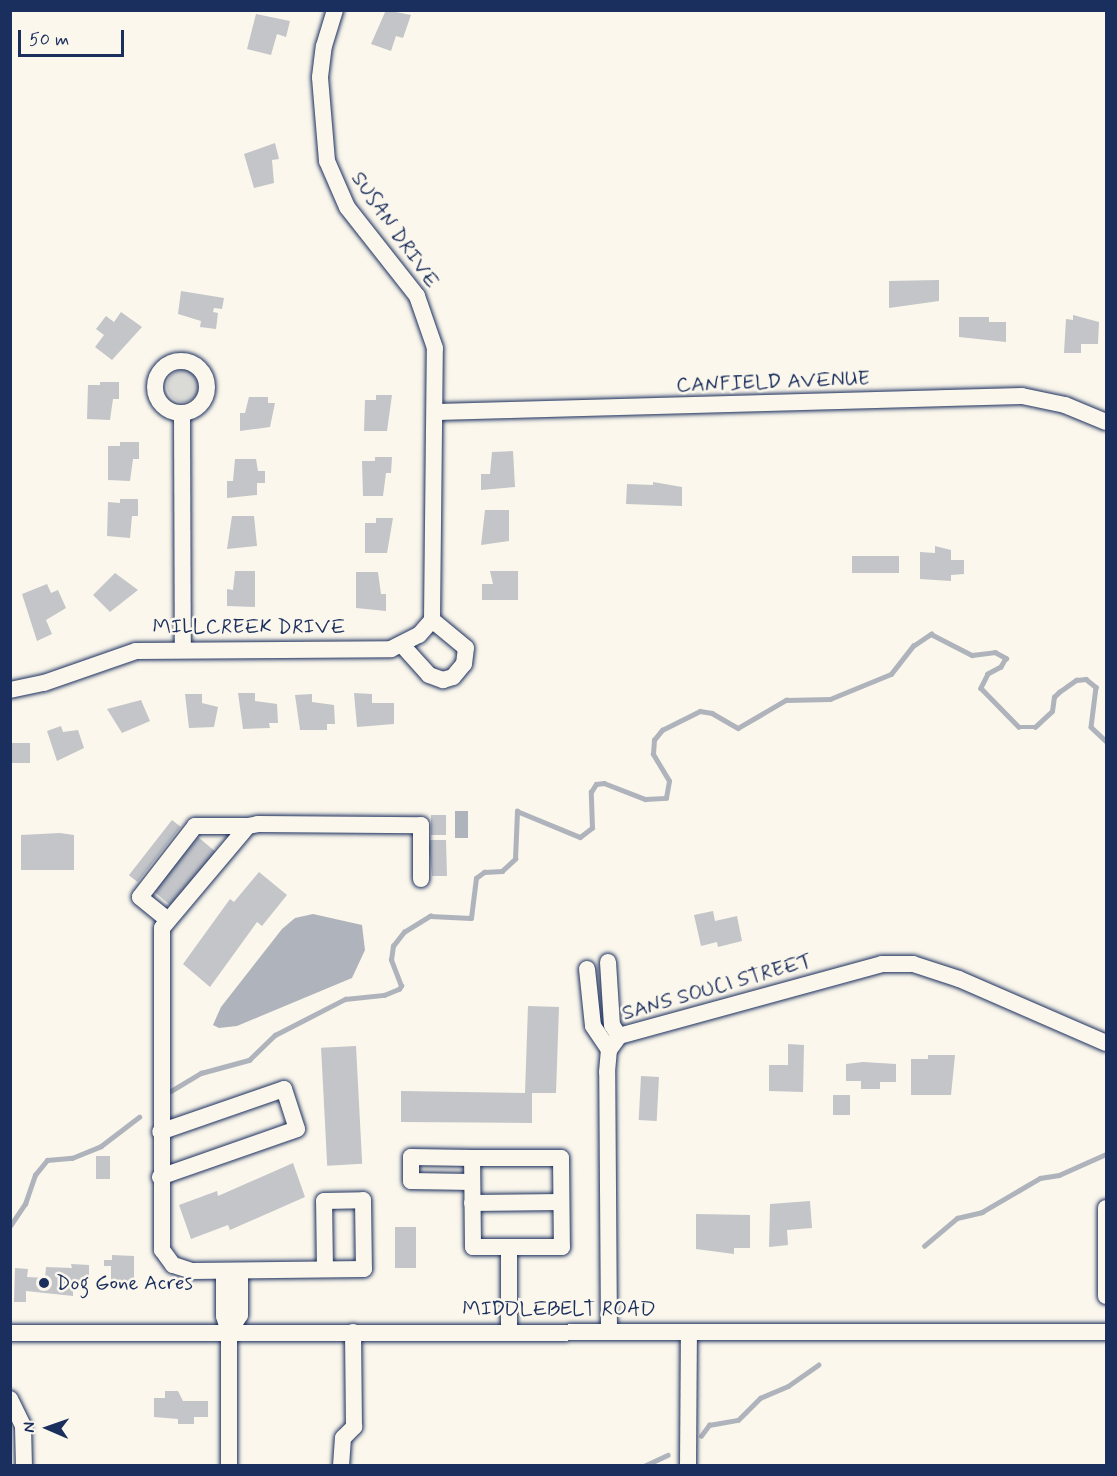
<!DOCTYPE html>
<style>
body{margin:0}
#map{position:relative;width:1117px;height:1476px;overflow:hidden;background:#fbf7ec;font-family:Mynerve,sans-serif}
div>[style]{position:absolute}
[style*='--x']{left:calc(var(--x)*1px);top:calc(var(--y)*1px);width:calc(var(--w)*1px);rotate:calc(var(--a)*1deg)}
.green>*{inset:0;background:#dadad7}
.round{border-radius:50%}
.water>*{inset:0;background:#afb3bb;transform-origin:0 0}
.stream>*{height:4.5px;margin:-2.25px;padding:0 2.25px;transform-origin:2.25px;border-radius:2.25px;background:#afb3bb}
.building>*{inset:0;background:#c3c5c9;transform-origin:0 0}
.roads{filter:drop-shadow(0 0 2px #1b2f5e) drop-shadow(0 0 2px #1b2f5e)}
.minor>*{height:16px;margin:-8px;padding:0 8px;transform-origin:8px;border-radius:8px;background:#fbf7ec}
.minor>.ring{margin:-8px;padding:0;box-sizing:content-box;background:none;border:16px solid #fbf7ec;border-radius:50%}
.dots>*{width:16px;height:16px;translate:-50% -50%;box-sizing:border-box;border:3px solid #fbf7ec;border-radius:50%}
span{translate:-50% -50%;white-space:nowrap;text-align:center;line-height:1.15;-webkit-text-stroke:5px #fbf7ec;paint-order:stroke}
.street-label{font-size:21px;color:#1b2f5e}
.poi-label{font-size:21px;color:#1b2f5e}
.left{translate:0 -50%;text-align:left}
.frame{position:absolute;inset:0;border:12px solid #1b2f5e;pointer-events:none}
.north{position:absolute;left:18px;top:1398px;width:60px;height:60px;-webkit-text-stroke:4px #fbf7ec;paint-order:stroke;rotate:272deg;font-size:16px;font-weight:700;line-height:24px;text-align:center;color:#1b2f5e}
.north::after{content:'';display:block;margin:auto;width:21px;height:27px;background:#1b2f5e;clip-path:polygon(50% 0,100% 100%,50% 72%,0 100%)}
.scale{position:absolute;left:18px;top:30px;width:106px;height:27px;box-sizing:border-box;border:3px solid #1b2f5e;border-top:0;padding-left:8px;font-size:18px;line-height:21px;white-space:nowrap;color:#1b2f5e;-webkit-text-stroke:4px #fbf7ec;paint-order:stroke}
</style>
<div id="map">
<div class="green">
<i class="round" style="left:167px;top:370px;width:32px;height:32px"></i>
</div>
<div class="water">
<i style="left:455px;top:811px;width:13px;height:27px"></i>
<i style="clip-path:polygon(313px 914px,362px 925px,365px 950px,352px 978px,237px 1026px,219px 1028px,213px 1025px,221px 1007px,282px 929px,295px 918px)"></i>
</div>
<div class="stream">
<i style="--x:171;--y:1091;--w:35;--a:-31"></i>
<i style="--x:201;--y:1073;--w:50;--a:-15.2"></i>
<i style="--x:249;--y:1060;--w:36;--a:-44"></i>
<i style="--x:275;--y:1035;--w:79;--a:-27.2"></i>
<i style="--x:345;--y:999;--w:39;--a:-6"></i>
<i style="--x:384;--y:995;--w:16;--a:-22"></i>
<i style="--x:399;--y:989;--w:4;--a:-56"></i>
<i style="--x:401;--y:986;--w:28;--a:-111"></i>
<i style="--x:391;--y:960;--w:14;--a:-82"></i>
<i style="--x:393;--y:946;--w:18;--a:-52"></i>
<i style="--x:404;--y:932;--w:31;--a:-32"></i>
<i style="--x:430;--y:916;--w:41;--a:2.8"></i>
<i style="--x:471;--y:918;--w:40;--a:-82.9"></i>
<i style="--x:476;--y:878;--w:10;--a:-37"></i>
<i style="--x:484;--y:872;--w:18;--a:-3"></i>
<i style="--x:502;--y:871;--w:18;--a:-43"></i>
<i style="--x:515;--y:859;--w:48;--a:-87.6"></i>
<i style="--x:517;--y:811;--w:68;--a:22.4"></i>
<i style="--x:580;--y:837;--w:15;--a:-37"></i>
<i style="--x:592;--y:828;--w:36;--a:-92"></i>
<i style="--x:591;--y:792;--w:9;--a:-58"></i>
<i style="--x:596;--y:784;--w:8;--a:-7"></i>
<i style="--x:604;--y:783;--w:44;--a:21.3"></i>
<i style="--x:645;--y:799;--w:21;--a:-3"></i>
<i style="--x:666;--y:798;--w:17;--a:-80"></i>
<i style="--x:669;--y:781;--w:31;--a:-121"></i>
<i style="--x:653;--y:754;--w:14;--a:-86"></i>
<i style="--x:654;--y:740;--w:13;--a:-51"></i>
<i style="--x:662;--y:730;--w:42;--a:-26.6"></i>
<i style="--x:700;--y:711;--w:12;--a:9"></i>
<i style="--x:712;--y:713;--w:30;--a:30"></i>
<i style="--x:738;--y:728;--w:56;--a:-30.3"></i>
<i style="--x:786;--y:700;--w:44;--a:-1.3"></i>
<i style="--x:830;--y:699;--w:66;--a:-22.3"></i>
<i style="--x:891;--y:674;--w:36;--a:-52"></i>
<i style="--x:913;--y:646;--w:22;--a:-34"></i>
<i style="--x:931;--y:634;--w:46;--a:27.1"></i>
<i style="--x:972;--y:655;--w:23;--a:-7"></i>
<i style="--x:995;--y:652;--w:13;--a:29"></i>
<i style="--x:1006;--y:658;--w:10;--a:119"></i>
<i style="--x:1001;--y:667;--w:15;--a:152"></i>
<i style="--x:988;--y:674;--w:16;--a:117"></i>
<i style="--x:981;--y:688;--w:54;--a:45.7"></i>
<i style="--x:1019;--y:727;--w:16;--a:0"></i>
<i style="--x:1035;--y:727;--w:23;--a:-43"></i>
<i style="--x:1052;--y:711;--w:14;--a:-82"></i>
<i style="--x:1054;--y:697;--w:7;--a:-45"></i>
<i style="--x:1059;--y:692;--w:21;--a:-35"></i>
<i style="--x:1076;--y:680;--w:10;--a:-6"></i>
<i style="--x:1086;--y:679;--w:13;--a:39"></i>
<i style="--x:1096;--y:687;--w:40;--a:97.1"></i>
<i style="--x:1091;--y:727;--w:21;--a:43"></i>
<i style="--x:10;--y:1226;--w:27;--a:-56"></i>
<i style="--x:25;--y:1204;--w:31;--a:-71"></i>
<i style="--x:35;--y:1175;--w:19;--a:-51"></i>
<i style="--x:47;--y:1160;--w:25;--a:-5"></i>
<i style="--x:72;--y:1158;--w:31;--a:-22"></i>
<i style="--x:101;--y:1146;--w:48;--a:-37.3"></i>
<i style="--x:924;--y:1246;--w:43;--a:-40.3"></i>
<i style="--x:957;--y:1218;--w:26;--a:-13"></i>
<i style="--x:982;--y:1212;--w:67;--a:-30.4"></i>
<i style="--x:1040;--y:1178;--w:19;--a:-9"></i>
<i style="--x:1059;--y:1175;--w:51;--a:-24.1"></i>
<i style="--x:701;--y:1436;--w:14;--a:-54"></i>
<i style="--x:709;--y:1425;--w:29;--a:-10"></i>
<i style="--x:738;--y:1420;--w:31;--a:-45"></i>
<i style="--x:760;--y:1398;--w:30;--a:-23"></i>
<i style="--x:788;--y:1386;--w:37;--a:-35"></i>
<i style="--x:644;--y:1466;--w:26;--a:-25"></i>
</div>
<div class="building">
<i style="clip-path:polygon(386px 10px,411px 15px,403px 38px,396px 36px,391px 51px,371px 44px)"></i>
<i style="clip-path:polygon(256px 14px,290px 21px,286px 37px,277px 34px,271px 55px,247px 49px)"></i>
<i style="clip-path:polygon(275px 143px,279px 159px,272px 160px,274px 183px,254px 188px,244px 154px)"></i>
<i style="clip-path:polygon(939px 280px,939px 301px,889px 308px,889px 281px)"></i>
<i style="clip-path:polygon(181px 291px,224px 298px,222px 309px,214px 308px,213px 312px,218px 313px,216px 329px,200px 327px,201px 321px,178px 314px)"></i>
<i style="clip-path:polygon(121px 312px,142px 327px,112px 360px,95px 347px,104px 335px,96px 329px,106px 316px,114px 322px)"></i>
<i style="clip-path:polygon(1073px 315px,1099px 322px,1098px 344px,1081px 344px,1081px 353px,1064px 353px,1066px 319px,1073px 320px)"></i>
<i style="clip-path:polygon(959px 317px,989px 317px,989px 322px,1006px 322px,1006px 342px,959px 337px)"></i>
<i style="clip-path:polygon(100px 382px,119px 382px,119px 399px,113px 399px,110px 420px,87px 419px,88px 385px,100px 385px)"></i>
<i style="clip-path:polygon(376px 395px,392px 395px,387px 431px,364px 431px,365px 400px,376px 400px)"></i>
<i style="clip-path:polygon(249px 397px,268px 397px,268px 403px,275px 403px,270px 427px,240px 431px,240px 413px,245px 413px)"></i>
<i style="clip-path:polygon(120px 442px,139px 442px,139px 459px,133px 459px,130px 481px,108px 480px,108px 446px,120px 446px)"></i>
<i style="clip-path:polygon(513px 451px,515px 487px,481px 490px,481px 474px,490px 474px,492px 452px)"></i>
<i style="clip-path:polygon(375px 457px,392px 457px,391px 473px,386px 473px,383px 496px,363px 496px,362px 461px,375px 461px)"></i>
<i style="clip-path:polygon(235px 459px,256px 459px,258px 471px,265px 471px,265px 483px,257px 483px,257px 495px,227px 498px,227px 481px,233px 481px)"></i>
<i style="clip-path:polygon(653px 482px,682px 487px,682px 506px,626px 504px,627px 484px,653px 485px)"></i>
<i style="clip-path:polygon(120px 499px,138px 499px,138px 516px,132px 516px,130px 538px,107px 536px,108px 502px,120px 503px)"></i>
<i style="clip-path:polygon(485px 510px,509px 510px,509px 541px,481px 545px)"></i>
<i style="clip-path:polygon(232px 516px,254px 516px,257px 546px,227px 549px)"></i>
<i style="clip-path:polygon(376px 518px,393px 518px,387px 553px,365px 553px,365px 523px,376px 523px)"></i>
<i style="clip-path:polygon(935px 546px,951px 550px,951px 560px,964px 560px,964px 574px,951px 575px,951px 581px,920px 579px,920px 552px,935px 553px)"></i>
<i style="left:899px;top:556px;width:17px;height:47px;rotate:90deg"></i>
<i style="clip-path:polygon(235px 571px,255px 571px,255px 607px,227px 606px,227px 589px,233px 590px)"></i>
<i style="clip-path:polygon(490px 571px,518px 571px,518px 600px,482px 600px,482px 584px,493px 584px)"></i>
<i style="clip-path:polygon(356px 572px,378px 572px,381px 594px,386px 594px,386px 611px,356px 608px)"></i>
<i style="clip-path:polygon(115px 573px,138px 590px,110px 612px,93px 595px)"></i>
<i style="clip-path:polygon(47px 584px,51px 593px,58px 590px,66px 608px,46px 620px,52px 634px,37px 641px,22px 594px)"></i>
<i style="clip-path:polygon(238px 693px,255px 693px,255px 701px,277px 704px,278px 723px,269px 723px,270px 728px,243px 729px)"></i>
<i style="clip-path:polygon(354px 693px,372px 694px,372px 703px,394px 703px,394px 724px,357px 727px)"></i>
<i style="clip-path:polygon(185px 694px,202px 694px,202px 703px,218px 707px,214px 727px,189px 728px)"></i>
<i style="clip-path:polygon(312px 694px,312px 702px,334px 705px,335px 724px,327px 724px,327px 730px,300px 730px,295px 695px)"></i>
<i style="clip-path:polygon(141px 700px,150px 721px,122px 733px,107px 709px)"></i>
<i style="clip-path:polygon(61px 726px,63px 732px,78px 730px,84px 748px,57px 761px,47px 731px)"></i>
<i style="left:10px;top:743px;width:20px;height:20px"></i>
<i style="left:431px;top:815px;width:15px;height:20px"></i>
<i style="left:172px;top:820px;width:11px;height:70px;rotate:38deg"></i>
<i style="clip-path:polygon(60px 833px,74px 835px,74px 870px,21px 870px,21px 835px)"></i>
<i style="left:198px;top:837px;width:23px;height:70px;rotate:40deg"></i>
<i style="clip-path:polygon(430px 840px,446px 840px,447px 876px,432px 876px,430px 855px,427px 855px)"></i>
<i style="clip-path:polygon(259px 872px,287px 895px,262px 926px,257px 922px,210px 987px,183px 964px,230px 899px,234px 902px)"></i>
<i style="clip-path:polygon(713px 911px,715px 921px,737px 916px,742px 941px,718px 947px,717px 942px,701px 946px,694px 915px)"></i>
<i style="clip-path:polygon(528px 1006px,559px 1007px,556px 1093px,532px 1093px,532px 1123px,401px 1122px,401px 1091px,525px 1093px)"></i>
<i style="clip-path:polygon(788px 1044px,804px 1045px,803px 1092px,769px 1091px,769px 1065px,788px 1065px)"></i>
<i style="left:356px;top:1046px;width:118px;height:35px;rotate:87deg"></i>
<i style="clip-path:polygon(928px 1055px,955px 1055px,951px 1095px,911px 1095px,911px 1059px,928px 1059px)"></i>
<i style="clip-path:polygon(863px 1062px,896px 1064px,896px 1082px,880px 1082px,880px 1089px,861px 1089px,861px 1081px,846px 1081px,846px 1064px)"></i>
<i style="left:641px;top:1076px;width:18px;height:44px;rotate:3deg"></i>
<i style="left:833px;top:1095px;width:17px;height:20px"></i>
<i style="left:96px;top:1156px;width:14px;height:23px"></i>
<i style="clip-path:polygon(293px 1163px,305px 1197px,230px 1230px,228px 1225px,191px 1239px,179px 1205px,217px 1191px,218px 1196px)"></i>
<i style="clip-path:polygon(810px 1201px,812px 1228px,787px 1230px,788px 1245px,769px 1247px,770px 1204px)"></i>
<i style="clip-path:polygon(696px 1214px,750px 1215px,750px 1248px,734px 1248px,734px 1254px,696px 1249px)"></i>
<i style="left:395px;top:1227px;width:21px;height:41px"></i>
<i style="clip-path:polygon(112px 1255px,134px 1256px,134px 1281px,111px 1281px,111px 1266px,104px 1266px,104px 1260px,112px 1260px)"></i>
<i style="clip-path:polygon(71px 1264px,89px 1265px,89px 1283px,73px 1283px,73px 1296px,26px 1291px,26px 1302px,14px 1302px,15px 1268px,28px 1269px,27px 1277px,45px 1278px,46px 1267px,72px 1268px)"></i>
<i style="clip-path:polygon(165px 1391px,178px 1391px,183px 1401px,208px 1401px,208px 1417px,194px 1417px,194px 1424px,178px 1424px,178px 1419px,154px 1417px,154px 1398px,165px 1398px)"></i>
</div>
<div class="roads">
<div class="minor">
<i class="ring" style="left:155px;top:361px;width:36px;height:36px"></i>
<i style="--x:437;--y:412;--w:585;--a:-1.57"></i>
<i style="--x:1022;--y:396;--w:44;--a:11.8"></i>
<i style="--x:1065;--y:405;--w:44;--a:22.5"></i>
<i style="--x:182;--y:413;--w:235;--a:89.8"></i>
<i style="--x:402;--y:645;--w:40;--a:48"></i>
<i style="--x:429;--y:675;--w:15;--a:20"></i>
<i style="--x:443;--y:680;--w:10;--a:-17"></i>
<i style="--x:453;--y:677;--w:17;--a:-50"></i>
<i style="--x:464;--y:664;--w:16;--a:-83"></i>
<i style="--x:466;--y:648;--w:44;--a:-140.5"></i>
<i style="--x:10;--y:690;--w:35;--a:-12"></i>
<i style="--x:44;--y:683;--w:97;--a:-19.2"></i>
<i style="--x:136;--y:651;--w:255;--a:-0.4"></i>
<i style="--x:391;--y:649;--w:31;--a:-27"></i>
<i style="--x:419;--y:635;--w:20;--a:-49"></i>
<i style="--x:432;--y:620;--w:272;--a:-89.4"></i>
<i style="--x:435;--y:348;--w:55;--a:-109.1"></i>
<i style="--x:417;--y:296;--w:113;--a:-128.2"></i>
<i style="--x:347;--y:207;--w:50;--a:-113.5"></i>
<i style="--x:327;--y:161;--w:84;--a:-94.8"></i>
<i style="--x:320;--y:77;--w:31;--a:-83"></i>
<i style="--x:324;--y:46;--w:38;--a:-73"></i>
<i style="--x:168;--y:920;--w:36;--a:-141"></i>
<i style="--x:140;--y:897;--w:90;--a:-52.2"></i>
<i style="--x:195;--y:826;--w:53;--a:0"></i>
<i style="--x:608;--y:962;--w:63;--a:86.4"></i>
<i style="--x:612;--y:1025;--w:13;--a:58"></i>
<i style="--x:587;--y:969;--w:57;--a:84"></i>
<i style="--x:593;--y:1026;--w:29;--a:56"></i>
<i style="--x:472;--y:1158;--w:61;--a:-179.1"></i>
<i style="--x:411;--y:1157;--w:24;--a:90"></i>
<i style="--x:411;--y:1181;--w:61;--a:0.9"></i>
<i style="--x:160;--y:1177;--w:145;--a:-19.3"></i>
<i style="--x:297;--y:1129;--w:42;--a:-108"></i>
<i style="--x:284;--y:1089;--w:131;--a:160.9"></i>
<i style="--x:472;--y:1203;--w:89;--a:-0.6"></i>
<i style="--x:1106;--y:1208;--w:88;--a:90"></i>
<i style="--x:509;--y:1247;--w:36;--a:180"></i>
<i style="--x:473;--y:1247;--w:89;--a:-90.6"></i>
<i style="--x:472;--y:1158;--w:89;--a:0"></i>
<i style="--x:561;--y:1158;--w:89;--a:89.4"></i>
<i style="--x:562;--y:1247;--w:53;--a:180"></i>
<i style="--x:509;--y:1247;--w:84;--a:90"></i>
<i style="--x:325;--y:1269;--w:68;--a:-90.8"></i>
<i style="--x:324;--y:1201;--w:39;--a:-1"></i>
<i style="--x:363;--y:1200;--w:69;--a:89.2"></i>
<i style="--x:364;--y:1269;--w:172;--a:179.3"></i>
<i style="--x:192;--y:1271;--w:20;--a:-162"></i>
<i style="--x:173;--y:1265;--w:19;--a:-126"></i>
<i style="--x:162;--y:1250;--w:322;--a:-90"></i>
<i style="--x:162;--y:928;--w:133;--a:-49.9"></i>
<i style="--x:248;--y:826;--w:10;--a:-11"></i>
<i style="--x:258;--y:824;--w:163;--a:0.4"></i>
<i style="--x:421;--y:825;--w:54;--a:90"></i>
<i style="--x:224;--y:1273;--w:43;--a:90"></i>
<i style="--x:224;--y:1316;--w:17;--a:73"></i>
<i style="--x:229;--y:1332;--w:134;--a:90"></i>
<i style="--x:609;--y:1331;--w:259;--a:-90.4"></i>
<i style="--x:607;--y:1072;--w:22;--a:-85"></i>
<i style="--x:609;--y:1050;--w:17;--a:-54"></i>
<i style="--x:619;--y:1036;--w:273;--a:-15.3"></i>
<i style="--x:882;--y:964;--w:31;--a:0"></i>
<i style="--x:913;--y:964;--w:48;--a:18.1"></i>
<i style="--x:959;--y:979;--w:160;--a:23.5"></i>
<i style="--x:229;--y:1332;--w:20;--a:-57"></i>
<i style="--x:240;--y:1315;--w:43;--a:-90"></i>
<i style="--x:10;--y:1333;--w:1096;--a:-0.05"></i>
<i style="--x:10;--y:1399;--w:30;--a:64"></i>
<i style="--x:23;--y:1426;--w:40;--a:88.6"></i>
<i style="--x:341;--y:1466;--w:28;--a:-86"></i>
<i style="--x:343;--y:1438;--w:16;--a:-45"></i>
<i style="--x:354;--y:1427;--w:95;--a:-90.6"></i>
<i style="--x:688;--y:1466;--w:134;--a:-89.6"></i>
</div>
</div>
<div class="dots">
<i style="left:44px;top:1283px;background:#1b2f5e"></i>
</div>
<div class="street-label">
<span style="left:395px;top:230px;rotate:55deg">SUSAN DRIVE</span>
<span style="left:773px;top:382px;rotate:-2deg">CANFIELD AVENUE</span>
<span style="left:249px;top:627px">MILLCREEK DRIVE</span>
<span style="left:717px;top:987px;rotate:-16deg">SANS SOUCI STREET</span>
<span style="left:559px;top:1309px">MIDDLEBELT ROAD</span>
</div>
<div class="poi-label">
<span class="left" style="left:56px;top:1283px">Dog Gone Acres</span>
</div>
<div class="frame"></div>
<div class="north">N</div>
<div class="scale">50 m</div>
</div>
